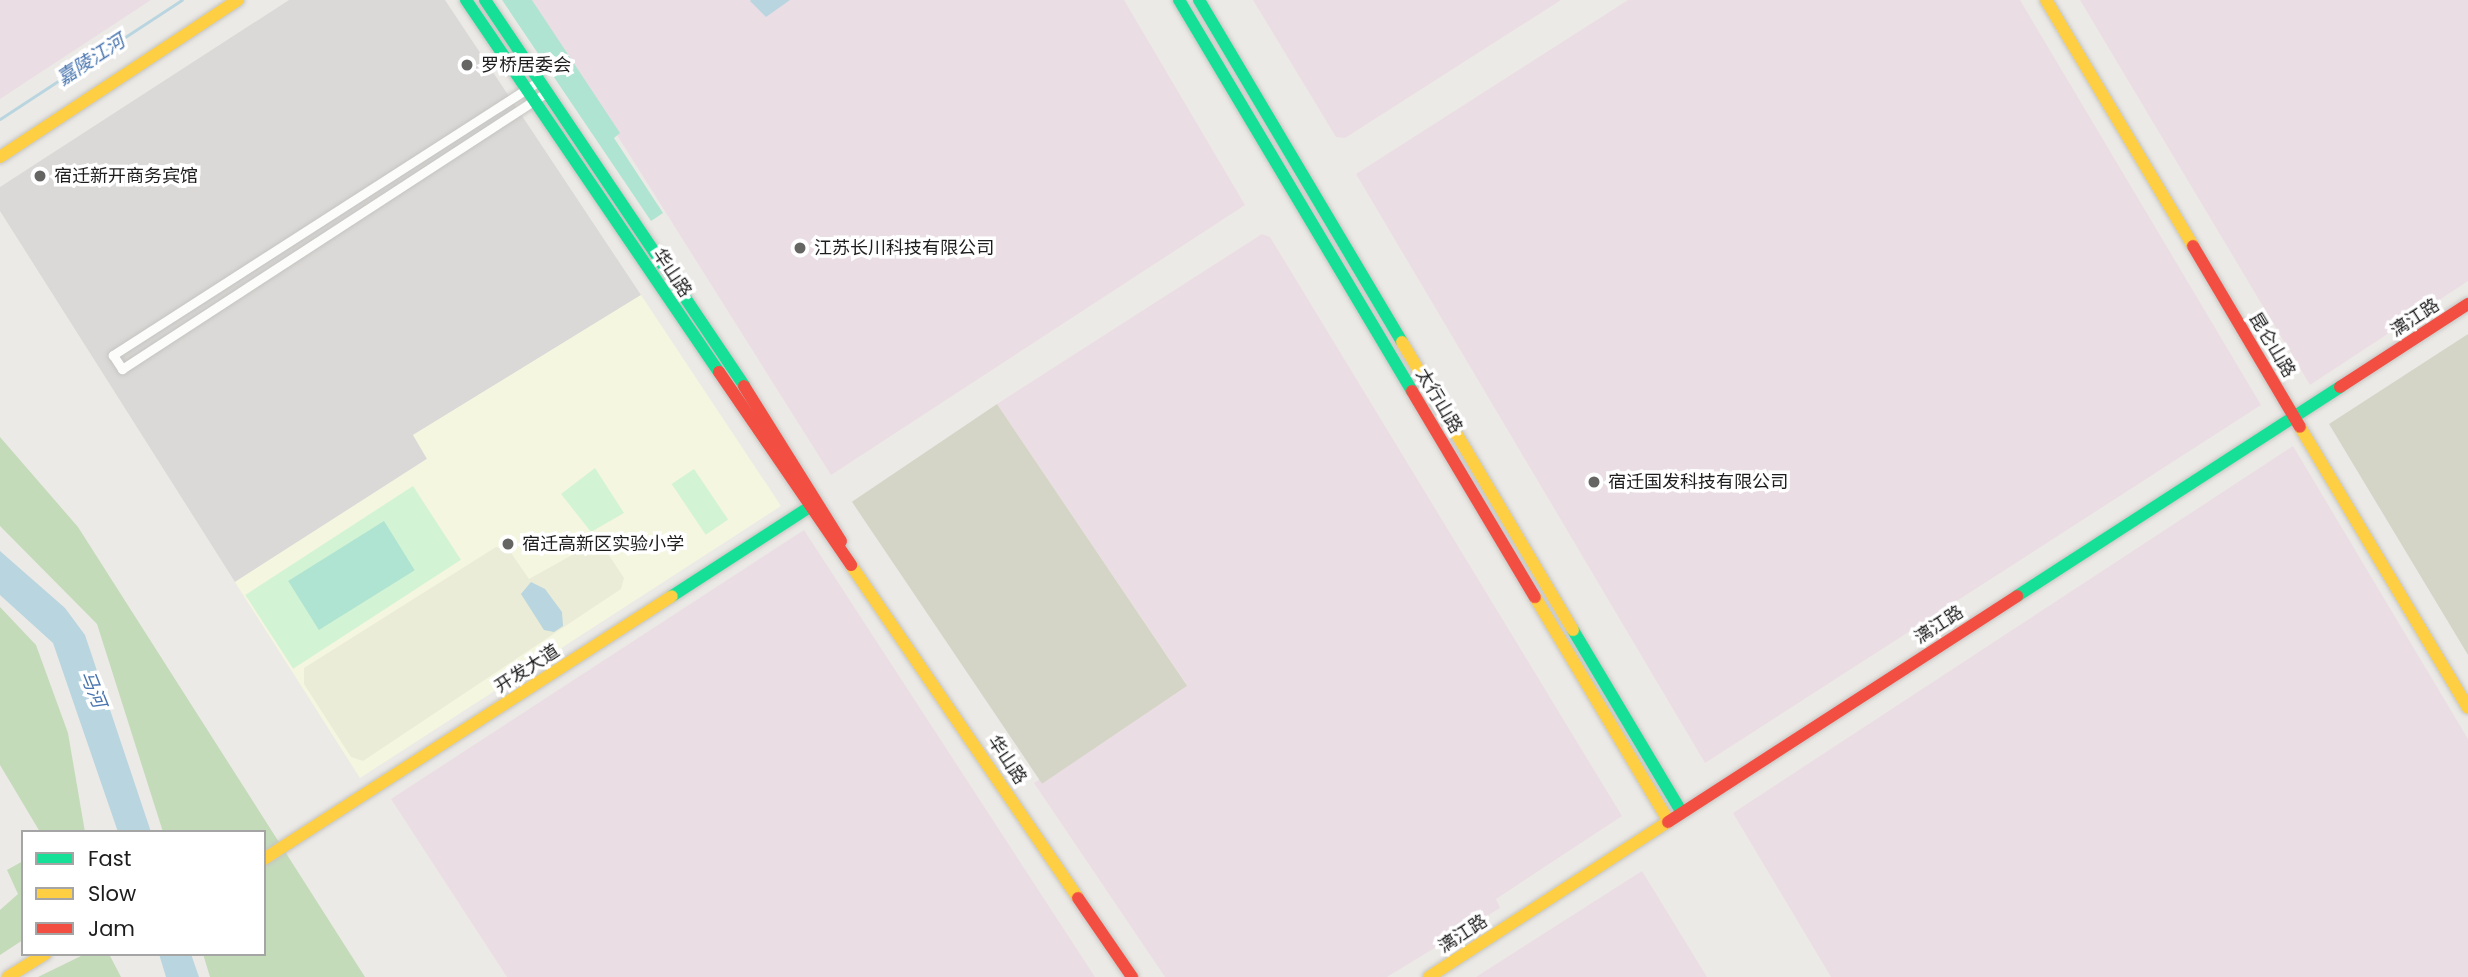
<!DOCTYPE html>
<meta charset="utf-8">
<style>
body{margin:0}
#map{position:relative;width:2468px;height:977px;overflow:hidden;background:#eceae6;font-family:Poppins,"Noto Sans SC",sans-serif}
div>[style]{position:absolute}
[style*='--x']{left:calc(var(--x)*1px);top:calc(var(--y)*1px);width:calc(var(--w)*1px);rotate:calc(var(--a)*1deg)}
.residential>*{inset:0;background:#dbd9d7}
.industrial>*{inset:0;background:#eadee4}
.education>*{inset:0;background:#f5f6e0}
.construction>*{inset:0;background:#d5d5c7;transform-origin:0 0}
.farmland>*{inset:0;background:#eaecd8}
.forest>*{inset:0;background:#c4dbba}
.park>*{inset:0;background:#d3f3d5;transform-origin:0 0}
.pitch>*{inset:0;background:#b0e4d2;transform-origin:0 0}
.water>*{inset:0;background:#b8d5e0}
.stream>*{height:2.5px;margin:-1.25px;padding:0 1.25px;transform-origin:1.25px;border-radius:1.25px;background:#b8d5e0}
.roads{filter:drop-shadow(0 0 2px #c4c4c2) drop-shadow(0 0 2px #c4c4c2)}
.street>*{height:9px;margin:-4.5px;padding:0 4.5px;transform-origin:4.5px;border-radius:4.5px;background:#fcfcfb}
.fast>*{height:12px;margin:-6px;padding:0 6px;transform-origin:6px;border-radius:6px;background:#16e098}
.slow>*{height:12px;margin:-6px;padding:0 6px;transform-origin:6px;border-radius:6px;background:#ffcf43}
.jam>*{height:12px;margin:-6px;padding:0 6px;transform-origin:6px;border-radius:6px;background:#f24e42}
.dots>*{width:19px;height:19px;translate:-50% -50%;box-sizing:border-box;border:4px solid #fff;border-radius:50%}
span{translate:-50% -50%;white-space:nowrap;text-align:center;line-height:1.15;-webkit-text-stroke:7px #fff;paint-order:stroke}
.poi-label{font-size:18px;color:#1d1d1d}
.left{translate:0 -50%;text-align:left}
.street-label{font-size:18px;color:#1d1d1d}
.water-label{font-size:19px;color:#4874ae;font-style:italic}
.legend{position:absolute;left:21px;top:830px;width:245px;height:126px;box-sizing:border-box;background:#fff;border:2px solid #a5a5a5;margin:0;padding:9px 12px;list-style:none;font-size:21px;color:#1d1d1d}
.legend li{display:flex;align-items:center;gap:14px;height:35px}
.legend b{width:35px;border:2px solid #a5a5a5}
</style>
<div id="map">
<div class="residential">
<i style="clip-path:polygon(289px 0,445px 0,641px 295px,413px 435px,428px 458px,235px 582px,0 211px,0 187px)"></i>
</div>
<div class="industrial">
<i style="clip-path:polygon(0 0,151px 0,0 99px)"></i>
<i style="clip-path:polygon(532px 0,1124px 0,1245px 205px,831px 475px)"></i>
<i style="clip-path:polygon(1253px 0,1561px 0,1345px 138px,1336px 137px)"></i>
<i style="clip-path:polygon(1628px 0,2020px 0,2261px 405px,1705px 763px,1356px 174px)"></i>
<i style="clip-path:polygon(2080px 0,2468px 0,2468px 281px,2310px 385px)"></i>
<i style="clip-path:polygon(1262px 234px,1270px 237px,1622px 816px,1496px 899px,1500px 908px,1387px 977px,1165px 977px,1034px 783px,1187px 685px,997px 404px)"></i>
<i style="clip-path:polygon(2293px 446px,2468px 739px,2468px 977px,1831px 977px,1733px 813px)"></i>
<i style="clip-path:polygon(804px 530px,1095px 977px,507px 977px,391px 799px)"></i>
<i style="clip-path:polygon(1642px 871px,1707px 977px,1476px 977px)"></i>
</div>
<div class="education">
<i style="clip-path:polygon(641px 295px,781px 506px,360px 778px,235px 582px,427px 459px,413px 435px)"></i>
</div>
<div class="construction">
<i style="clip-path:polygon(2468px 334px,2468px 655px,2329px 424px)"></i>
<i style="left:997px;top:404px;width:340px;height:175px;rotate:56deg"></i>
</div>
<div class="farmland">
<i style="clip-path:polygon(599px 540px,624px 578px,621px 589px,363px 761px,351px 757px,304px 684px,304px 668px,496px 547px,509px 550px,529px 579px)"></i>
</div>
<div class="forest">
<i style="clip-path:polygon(0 437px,78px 527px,365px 977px,210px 977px,203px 954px,264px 954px,264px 832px,163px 832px,97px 624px,0 526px)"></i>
<i style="clip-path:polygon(0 607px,36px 645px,68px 733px,85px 832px,40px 832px,0 765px)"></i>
<i style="clip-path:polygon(23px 861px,23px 940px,0 955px,0 910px,18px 894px,7px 870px)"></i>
<i style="clip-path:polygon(85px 954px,109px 954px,121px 977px,38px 977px)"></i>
</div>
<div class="park">
<i style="clip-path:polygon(595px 468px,624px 513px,591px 532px,561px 494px)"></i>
<i style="left:694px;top:469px;width:61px;height:27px;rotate:56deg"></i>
<i style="left:413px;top:486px;width:88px;height:200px;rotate:57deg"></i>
</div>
<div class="pitch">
<i style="clip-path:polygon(502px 0,532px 0,620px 133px,614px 138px,663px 213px,651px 221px)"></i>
<i style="left:384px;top:521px;width:58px;height:113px;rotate:58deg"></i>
</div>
<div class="water">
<i style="clip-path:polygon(790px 0,766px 17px,750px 1px,751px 0)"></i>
<i style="clip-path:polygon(0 551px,65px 608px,85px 635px,151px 832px,118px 832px,53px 643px,0 595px)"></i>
<i style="clip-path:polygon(531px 582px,545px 589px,562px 612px,563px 626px,554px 632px,544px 630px,521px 594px)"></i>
<i style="clip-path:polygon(159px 954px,191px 954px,199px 977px,166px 977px)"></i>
</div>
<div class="stream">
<i style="--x:0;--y:119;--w:217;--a:-33.2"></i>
</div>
<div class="roads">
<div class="street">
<i style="--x:539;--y:81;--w:507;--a:147.25"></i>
<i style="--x:113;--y:355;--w:17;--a:57"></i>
<i style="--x:122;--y:369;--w:507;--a:-33.09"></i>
</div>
<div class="fast">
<i style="--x:466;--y:0;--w:450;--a:55.8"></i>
<i style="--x:485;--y:0;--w:465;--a:56.1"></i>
<i style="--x:1179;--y:0;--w:455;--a:59.2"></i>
<i style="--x:1199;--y:0;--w:398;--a:59.3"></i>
<i style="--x:672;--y:596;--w:162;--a:-32.9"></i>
<i style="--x:2017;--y:596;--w:385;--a:-32.9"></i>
<i style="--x:1573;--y:630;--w:211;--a:59.2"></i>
</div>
<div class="slow">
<i style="--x:2046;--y:0;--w:287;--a:59.1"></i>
<i style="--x:0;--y:157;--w:285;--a:-33.4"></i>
<i style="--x:1402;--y:342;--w:335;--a:59.3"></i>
<i style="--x:2300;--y:427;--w:327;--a:59.1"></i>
<i style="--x:851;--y:565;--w:403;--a:55.7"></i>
<i style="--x:1535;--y:597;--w:260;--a:59.2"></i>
<i style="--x:264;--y:859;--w:485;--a:-32.8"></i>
<i style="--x:8;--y:977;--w:44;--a:-31.9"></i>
<i style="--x:1429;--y:977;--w:285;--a:-33"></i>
</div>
<div class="jam">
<i style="--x:2193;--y:246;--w:210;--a:59.4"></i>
<i style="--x:719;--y:372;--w:234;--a:55.6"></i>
<i style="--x:744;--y:386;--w:183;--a:58"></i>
<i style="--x:2340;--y:387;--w:153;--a:-33"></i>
<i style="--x:1412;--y:391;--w:240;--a:59.2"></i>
<i style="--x:1668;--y:822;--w:416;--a:-32.9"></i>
<i style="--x:1078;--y:898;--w:96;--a:55.6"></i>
</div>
</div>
<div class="dots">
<i style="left:467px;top:65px;background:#656563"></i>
<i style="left:40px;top:176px;background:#656563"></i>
<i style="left:800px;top:248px;background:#656563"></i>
<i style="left:1594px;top:482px;background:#656563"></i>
<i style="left:508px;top:544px;background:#656563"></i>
</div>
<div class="poi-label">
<span class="left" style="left:481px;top:65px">罗桥居委会</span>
<span class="left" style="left:54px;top:176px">宿迁新开商务宾馆</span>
<span class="left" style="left:814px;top:248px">江苏长川科技有限公司</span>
<span class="left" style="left:1608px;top:482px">宿迁国发科技有限公司</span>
<span class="left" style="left:522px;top:544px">宿迁高新区实验小学</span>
</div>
<div class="street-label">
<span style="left:672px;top:273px;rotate:56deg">华山路</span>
<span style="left:2415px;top:318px;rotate:-33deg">漓江路</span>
<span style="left:2272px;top:345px;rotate:59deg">昆仑山路</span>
<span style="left:1439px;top:401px;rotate:59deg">太行山路</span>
<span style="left:1939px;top:625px;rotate:-33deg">漓江路</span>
<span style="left:527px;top:669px;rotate:-33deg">开发大道</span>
<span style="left:1007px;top:760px;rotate:56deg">华山路</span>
<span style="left:1463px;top:934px;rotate:-33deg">漓江路</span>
</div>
<div class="water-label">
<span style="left:91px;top:60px;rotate:-33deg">嘉陵江河</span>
<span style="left:93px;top:689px;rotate:68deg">马河</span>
</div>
<ul class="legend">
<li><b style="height:9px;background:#16e098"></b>Fast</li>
<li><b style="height:9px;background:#ffcf43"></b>Slow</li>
<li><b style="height:9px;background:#f24e42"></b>Jam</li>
</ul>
</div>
